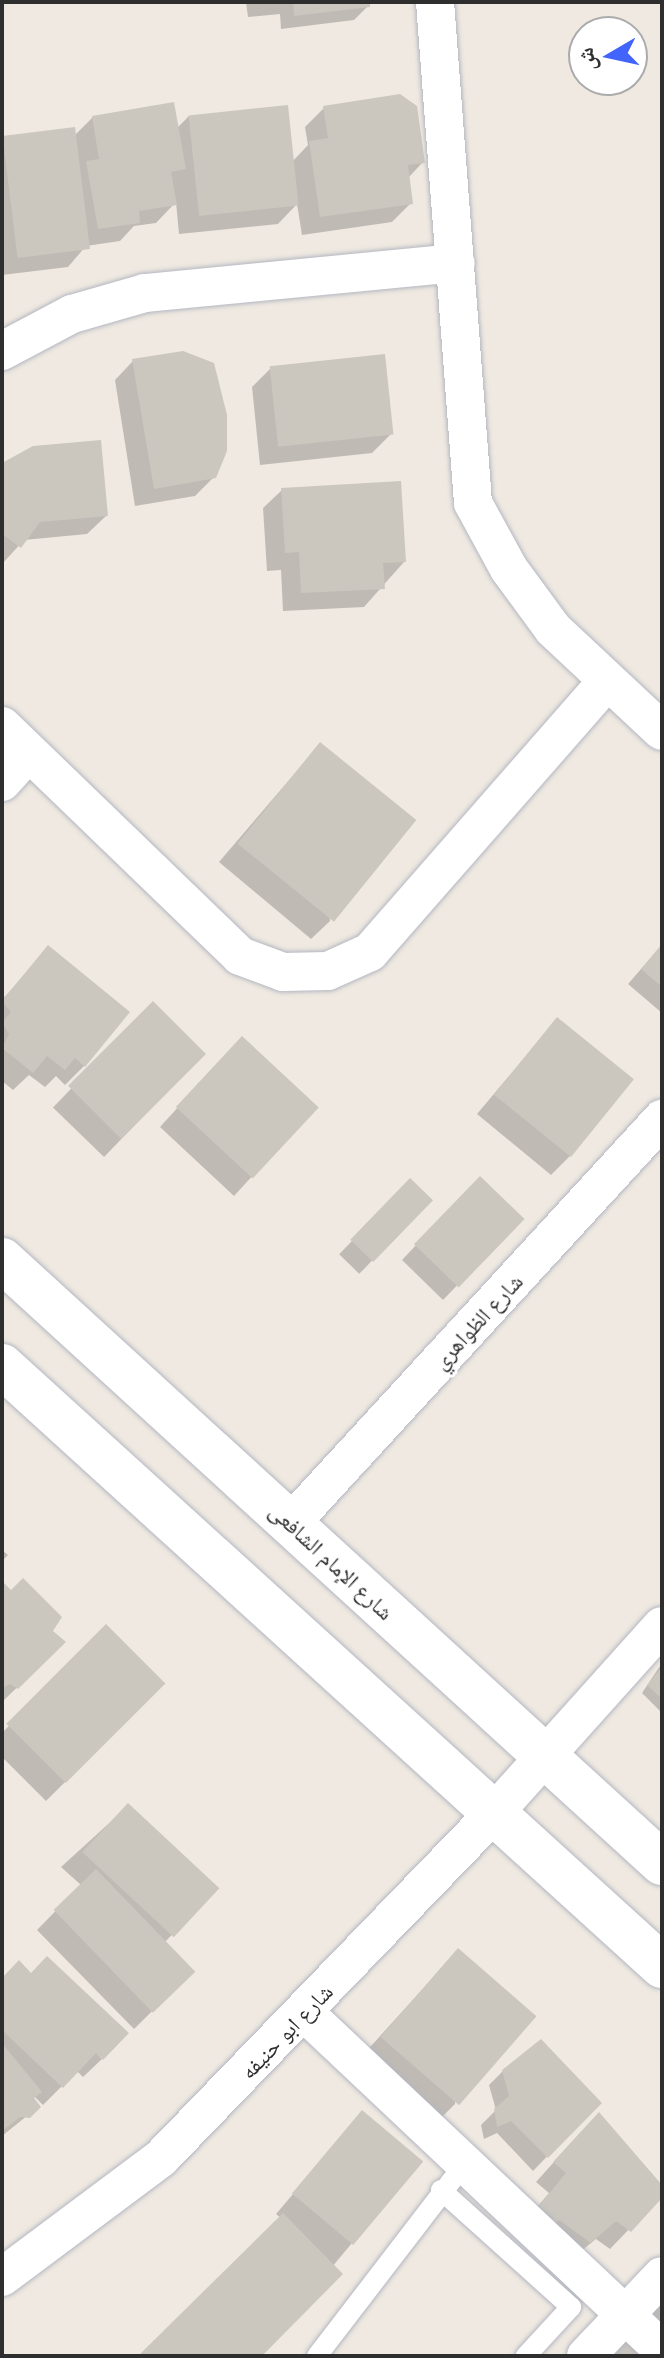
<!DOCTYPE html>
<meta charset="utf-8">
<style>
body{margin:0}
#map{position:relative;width:664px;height:2358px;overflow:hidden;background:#efe9e1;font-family:Lato,"Noto Naskh Arabic",sans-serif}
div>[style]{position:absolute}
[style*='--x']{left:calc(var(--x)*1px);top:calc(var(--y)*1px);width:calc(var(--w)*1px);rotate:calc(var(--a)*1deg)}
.shadow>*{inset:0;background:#0003;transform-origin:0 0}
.building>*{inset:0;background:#cbc7bf;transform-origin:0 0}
.roads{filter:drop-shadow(0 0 2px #b4b7c1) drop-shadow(0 0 2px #b4b7c1)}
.lane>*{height:20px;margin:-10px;padding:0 10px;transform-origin:10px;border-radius:10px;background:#fff}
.street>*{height:38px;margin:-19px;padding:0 19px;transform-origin:19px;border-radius:19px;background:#fff}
.secondary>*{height:44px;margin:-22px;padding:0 22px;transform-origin:22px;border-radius:22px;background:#fff}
span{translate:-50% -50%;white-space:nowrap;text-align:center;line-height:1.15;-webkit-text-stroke:6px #fff;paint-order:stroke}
.street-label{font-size:22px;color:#2e2e2e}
.frame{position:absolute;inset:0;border:4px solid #2e2e2e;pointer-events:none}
.north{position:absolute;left:568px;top:16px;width:80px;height:80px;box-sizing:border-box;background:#fff;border:2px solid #ababab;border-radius:50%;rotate:261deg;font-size:22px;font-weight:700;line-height:32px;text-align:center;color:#2e2e2e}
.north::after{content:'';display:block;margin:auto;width:28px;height:36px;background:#4264fb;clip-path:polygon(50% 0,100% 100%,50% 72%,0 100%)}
</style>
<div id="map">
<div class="shadow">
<i style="clip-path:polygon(246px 2px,368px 2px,368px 6px,354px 20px,281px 29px,280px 14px,248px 17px)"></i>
<i style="clip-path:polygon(324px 108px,423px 162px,408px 178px,411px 203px,392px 222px,302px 235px,297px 204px,278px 224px,179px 234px,176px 202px,156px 223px,134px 226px,120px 241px,86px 246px,68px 267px,2px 275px,2px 137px,73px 130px,74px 136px,93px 117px,177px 128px,189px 116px,292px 162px,308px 145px,305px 127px)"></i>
<i style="clip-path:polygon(133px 361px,214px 477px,195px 496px,135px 506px,115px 380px)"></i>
<i style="clip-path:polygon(271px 368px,391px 434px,372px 453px,260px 465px,252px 387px)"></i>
<i style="clip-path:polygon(2px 466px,106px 516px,87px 534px,24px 540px,2px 564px)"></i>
<i style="clip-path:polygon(282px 490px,404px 562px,364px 607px,283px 611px,281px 570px,267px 571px,263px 508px)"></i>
<i style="clip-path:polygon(320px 744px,330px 921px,311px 939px,219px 862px)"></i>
<i style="clip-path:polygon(662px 945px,662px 1013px,628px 984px)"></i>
<i style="clip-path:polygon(48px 948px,84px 1066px,65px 1085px,56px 1076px,45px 1087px,29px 1075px,13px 1090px,2px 1081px,2px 1000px)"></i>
<i style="left:153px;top:1004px;width:71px;height:144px;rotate:44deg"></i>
<i style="clip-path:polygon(557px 1019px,570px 1156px,551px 1175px,477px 1114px)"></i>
<i style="clip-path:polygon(223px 1058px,316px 1107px,234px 1196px,160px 1127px)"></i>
<i style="left:410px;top:1181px;width:28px;height:102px;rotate:44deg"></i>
<i style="clip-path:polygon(466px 1192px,521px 1219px,443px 1300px,402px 1260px)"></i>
<i style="clip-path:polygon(2px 1550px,8px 1555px,2px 1561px)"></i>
<i style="clip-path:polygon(2px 1583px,63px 1643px,2px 1702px)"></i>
<i style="clip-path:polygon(106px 1627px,163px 1684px,46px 1801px,2px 1757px,2px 1733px)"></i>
<i style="clip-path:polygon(662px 1663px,662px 1709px,660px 1711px,642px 1693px)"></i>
<i style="clip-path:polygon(128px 1806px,216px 1889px,165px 1942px,193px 1971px,134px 2029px,37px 1930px,81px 1885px,61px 1867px)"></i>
<i style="clip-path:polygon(458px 1950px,455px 2104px,436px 2123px,362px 2056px)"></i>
<i style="clip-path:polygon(19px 1963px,102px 2059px,83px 2077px,77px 2071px,43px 2105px,31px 2093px,38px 2107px,2px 2136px,2px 1980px)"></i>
<i style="clip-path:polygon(503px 2071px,599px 2103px,533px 2171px,497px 2133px,484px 2139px,481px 2125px,496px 2110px,489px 2085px)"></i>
<i style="clip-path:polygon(362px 2113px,352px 2243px,258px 2356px,141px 2356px,281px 2218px,276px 2214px)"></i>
<i style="clip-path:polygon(580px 2133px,662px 2188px,662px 2195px,610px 2249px,596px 2239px,570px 2260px,517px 2231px,549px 2193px,536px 2182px)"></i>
<i style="clip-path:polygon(662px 2299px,662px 2327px,647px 2314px)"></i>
</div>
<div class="building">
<i style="clip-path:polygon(293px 2px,370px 2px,370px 7px,294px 16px)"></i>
<i style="clip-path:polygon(400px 94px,417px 106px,425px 163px,408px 165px,413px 204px,320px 217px,309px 141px,328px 138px,323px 106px)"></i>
<i style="clip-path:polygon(174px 102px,186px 169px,171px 172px,177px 205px,139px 211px,140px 223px,98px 229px,86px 161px,99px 159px,92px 116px)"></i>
<i style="left:288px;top:105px;width:101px;height:100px;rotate:84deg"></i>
<i style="left:75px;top:127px;width:123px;height:73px;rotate:83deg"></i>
<i style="clip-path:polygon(183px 351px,214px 363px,227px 415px,227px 451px,216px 478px,154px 489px,132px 359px)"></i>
<i style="left:385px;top:354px;width:81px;height:116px;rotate:84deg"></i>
<i style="clip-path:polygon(101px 440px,108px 516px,40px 522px,21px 548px,2px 534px,2px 463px,33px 446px)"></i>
<i style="clip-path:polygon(401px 481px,406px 562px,383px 563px,385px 589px,301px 593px,299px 552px,285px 553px,281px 488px)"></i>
<i style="left:320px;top:742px;width:124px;height:131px;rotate:39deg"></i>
<i style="clip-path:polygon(662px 944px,662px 987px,641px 969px)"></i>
<i style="clip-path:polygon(48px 945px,130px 1012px,85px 1067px,75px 1058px,65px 1070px,47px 1056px,33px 1073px,2px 1048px,9px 1034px,2px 1023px,11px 1012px,2px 1001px)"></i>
<i style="left:153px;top:1001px;width:75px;height:120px;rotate:45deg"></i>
<i style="left:557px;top:1017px;width:99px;height:100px;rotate:39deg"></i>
<i style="left:242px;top:1036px;width:105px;height:97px;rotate:43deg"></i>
<i style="left:480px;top:1176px;width:62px;height:95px;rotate:44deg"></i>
<i style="left:410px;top:1178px;width:32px;height:86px;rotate:44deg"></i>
<i style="clip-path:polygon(23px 1578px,62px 1617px,53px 1631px,66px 1642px,18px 1689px,10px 1684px,2px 1688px,2px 1581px,11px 1590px)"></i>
<i style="left:106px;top:1624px;width:84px;height:141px;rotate:45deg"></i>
<i style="clip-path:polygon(662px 1667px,662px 1699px,647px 1685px)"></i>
<i style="left:128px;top:1803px;width:125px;height:67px;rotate:43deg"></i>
<i style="left:96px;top:1869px;width:143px;height:59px;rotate:46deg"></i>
<i style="left:458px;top:1948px;width:104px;height:118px;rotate:41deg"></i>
<i style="clip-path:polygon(47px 1956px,129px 2033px,103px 2060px,96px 2053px,63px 2088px,2px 2030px,2px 1978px,19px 1960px,31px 1973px)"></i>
<i style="clip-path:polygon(541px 2039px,602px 2103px,548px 2158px,511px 2121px,497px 2127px,494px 2109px,509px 2096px,502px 2070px)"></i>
<i style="clip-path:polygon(2px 2043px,42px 2092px,34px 2098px,41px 2107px,30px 2118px,20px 2117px,2px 2131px)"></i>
<i style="left:362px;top:2110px;width:80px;height:109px;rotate:40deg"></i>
<i style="clip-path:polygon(599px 2112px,662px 2185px,662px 2198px,631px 2232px,616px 2221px,591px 2243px,559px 2220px,551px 2227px,534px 2212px,566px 2173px,553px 2162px)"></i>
<i style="clip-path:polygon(283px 2213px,343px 2274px,262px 2356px,138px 2356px)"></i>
<i style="clip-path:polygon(622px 2337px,643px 2356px,604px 2356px)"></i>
</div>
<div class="roads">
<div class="lane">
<i style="--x:441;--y:2190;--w:175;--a:42"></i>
<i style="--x:571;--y:2307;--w:67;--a:132.6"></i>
<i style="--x:317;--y:2356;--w:243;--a:-52.5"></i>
</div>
<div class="street">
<i style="--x:435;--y:2;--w:502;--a:85.66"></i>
<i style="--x:473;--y:503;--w:75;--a:61.4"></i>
<i style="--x:509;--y:569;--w:74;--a:53.7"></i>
<i style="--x:553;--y:629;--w:149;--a:43.1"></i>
<i style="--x:2;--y:351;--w:79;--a:-27.9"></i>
<i style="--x:72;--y:314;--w:76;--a:-16"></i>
<i style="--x:145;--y:293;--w:312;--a:-5.5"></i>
<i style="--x:2;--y:726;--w:331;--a:44"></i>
<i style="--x:240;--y:956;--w:46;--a:20.4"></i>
<i style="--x:283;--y:972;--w:45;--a:-1.3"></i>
<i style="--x:328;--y:971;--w:46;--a:-24.3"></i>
<i style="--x:370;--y:952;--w:359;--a:-48.8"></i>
<i style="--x:2;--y:782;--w:40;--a:-48"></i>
<i style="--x:291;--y:1523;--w:549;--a:-47.44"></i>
<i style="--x:305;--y:2013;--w:490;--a:43.3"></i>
<i style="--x:2;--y:2277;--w:199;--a:-36.8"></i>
<i style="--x:161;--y:2158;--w:479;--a:-46"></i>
<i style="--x:494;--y:1813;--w:251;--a:-48.1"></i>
<i style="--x:586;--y:2356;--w:110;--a:-46.5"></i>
</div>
<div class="secondary">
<i style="--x:2;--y:1260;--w:894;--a:42.42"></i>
<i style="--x:2;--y:1366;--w:892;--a:42.27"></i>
</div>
</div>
<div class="street-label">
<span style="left:477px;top:1321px;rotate:-47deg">شارع الظواهري</span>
<span style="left:332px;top:1561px;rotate:43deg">شارع الإمام الشافعى</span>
<span style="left:286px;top:2031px;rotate:-46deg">شارع ابو حنيفه</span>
</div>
<div class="frame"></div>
<div class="north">ش</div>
</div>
